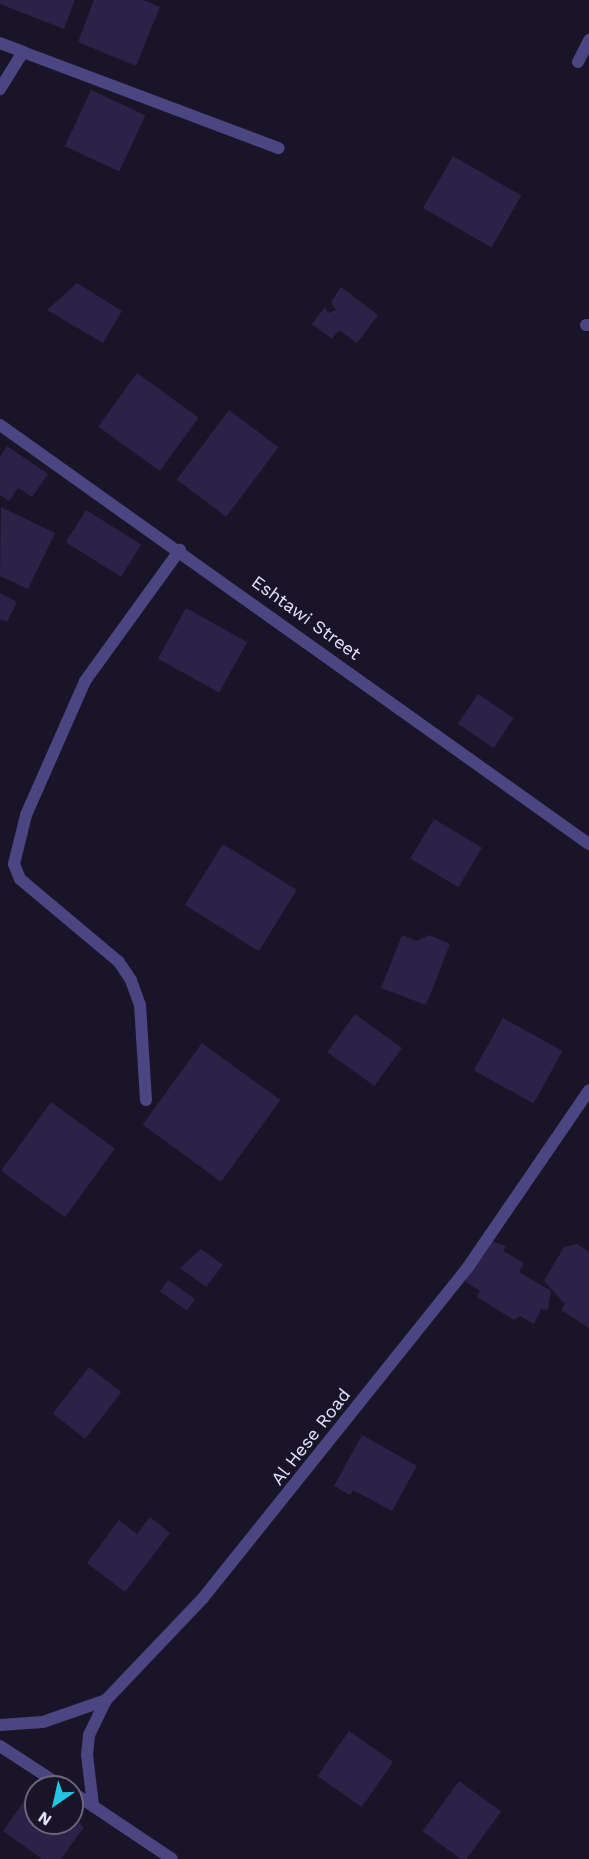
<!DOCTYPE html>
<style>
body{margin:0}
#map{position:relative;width:589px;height:1859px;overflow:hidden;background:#191428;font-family:"Work Sans",sans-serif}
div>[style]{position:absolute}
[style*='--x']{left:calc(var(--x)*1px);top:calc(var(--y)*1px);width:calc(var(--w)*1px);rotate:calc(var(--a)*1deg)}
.building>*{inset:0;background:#2c2247;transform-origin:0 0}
.minor>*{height:12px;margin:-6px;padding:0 6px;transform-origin:6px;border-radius:6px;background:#4b4581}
.tertiary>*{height:12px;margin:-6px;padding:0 6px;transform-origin:6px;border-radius:6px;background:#4b4581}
span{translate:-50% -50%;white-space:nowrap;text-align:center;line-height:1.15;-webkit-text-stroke:5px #191428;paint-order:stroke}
.street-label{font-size:18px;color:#e4dffb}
.north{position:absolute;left:24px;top:1775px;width:60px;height:60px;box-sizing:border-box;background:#191428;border:2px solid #6a657c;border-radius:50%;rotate:214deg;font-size:16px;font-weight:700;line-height:24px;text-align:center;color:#e4dffb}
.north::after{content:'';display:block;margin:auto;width:21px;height:27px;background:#24c4e3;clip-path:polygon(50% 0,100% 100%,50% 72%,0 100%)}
</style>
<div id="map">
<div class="building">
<i style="clip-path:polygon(0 0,75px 0,64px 29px,0 4px)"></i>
<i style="clip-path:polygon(94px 0,143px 0,160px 7px,136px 66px,78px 42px)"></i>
<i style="left:91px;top:90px;width:60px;height:62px;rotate:25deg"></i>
<i style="left:453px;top:156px;width:79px;height:60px;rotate:30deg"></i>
<i style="clip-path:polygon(77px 283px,122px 311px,103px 343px,47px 310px)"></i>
<i style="clip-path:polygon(341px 287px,378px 315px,357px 343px,339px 330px,332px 339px,312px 324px,325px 307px,328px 313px,336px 310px,331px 302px)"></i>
<i style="left:137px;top:373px;width:76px;height:66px;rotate:36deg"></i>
<i style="left:229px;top:410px;width:62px;height:87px;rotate:37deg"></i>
<i style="clip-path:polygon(7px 446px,48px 474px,32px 497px,18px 488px,9px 501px,0 495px,0 457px)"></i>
<i style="clip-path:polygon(1px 507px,55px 533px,28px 589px,0 576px)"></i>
<i style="left:86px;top:510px;width:65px;height:38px;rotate:32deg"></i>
<i style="clip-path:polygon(0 593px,17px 602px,7px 622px,0 619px)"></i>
<i style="left:186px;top:608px;width:70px;height:58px;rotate:29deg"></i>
<i style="left:478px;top:694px;width:43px;height:36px;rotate:34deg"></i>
<i style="left:434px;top:819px;width:56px;height:46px;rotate:31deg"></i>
<i style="left:223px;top:844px;width:87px;height:72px;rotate:32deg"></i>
<i style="clip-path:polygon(402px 935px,417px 941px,429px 935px,450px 944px,426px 1005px,381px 988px)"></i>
<i style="left:355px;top:1014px;width:58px;height:47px;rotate:36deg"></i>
<i style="left:503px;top:1018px;width:68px;height:60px;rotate:29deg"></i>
<i style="left:202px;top:1043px;width:97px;height:101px;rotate:36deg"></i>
<i style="left:51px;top:1102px;width:79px;height:85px;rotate:36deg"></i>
<i style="clip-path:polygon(490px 1241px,506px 1246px,503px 1251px,524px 1263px,519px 1272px,551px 1291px,548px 1310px,541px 1309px,534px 1324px,520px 1316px,514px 1320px,477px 1297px,480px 1291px,465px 1281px)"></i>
<i style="clip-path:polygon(577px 1244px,589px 1252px,589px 1328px,561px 1310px,565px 1304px,544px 1281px,564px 1247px)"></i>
<i style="clip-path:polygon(201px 1249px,223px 1265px,206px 1287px,180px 1268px)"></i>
<i style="left:168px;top:1280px;width:33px;height:14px;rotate:35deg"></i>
<i style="left:89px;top:1367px;width:41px;height:59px;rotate:38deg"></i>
<i style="clip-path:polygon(362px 1435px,417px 1466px,392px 1511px,353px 1490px,350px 1495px,334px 1486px)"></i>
<i style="clip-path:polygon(150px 1517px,170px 1533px,125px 1592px,87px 1563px,119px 1520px,137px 1534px)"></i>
<i style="left:349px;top:1731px;width:54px;height:55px;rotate:35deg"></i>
<i style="left:459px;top:1781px;width:52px;height:62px;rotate:36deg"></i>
<i style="clip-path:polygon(32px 1790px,36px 1793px,36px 1823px,72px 1823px,72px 1818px,84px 1827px,61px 1859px,42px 1859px,3px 1831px)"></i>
</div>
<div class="minor">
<i style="--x:0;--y:43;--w:25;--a:21"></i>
<i style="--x:23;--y:52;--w:44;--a:121.9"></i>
<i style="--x:23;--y:52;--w:273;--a:20.6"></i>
<i style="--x:578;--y:62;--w:25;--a:-63"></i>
<i style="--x:586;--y:325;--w:3;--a:0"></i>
<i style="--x:0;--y:425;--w:723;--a:35.43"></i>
<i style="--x:146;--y:1100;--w:95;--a:-93.6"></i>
<i style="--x:140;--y:1005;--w:27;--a:-110"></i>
<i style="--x:131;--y:980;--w:22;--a:-124"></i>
<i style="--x:119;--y:962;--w:129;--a:-140"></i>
<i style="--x:20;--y:879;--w:16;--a:-112"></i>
<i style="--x:14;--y:864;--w:50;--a:-76.2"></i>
<i style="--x:26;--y:815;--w:146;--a:-66.2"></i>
<i style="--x:85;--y:681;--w:162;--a:-54.1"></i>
</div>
<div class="tertiary">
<i style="--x:0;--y:1725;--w:43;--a:-4"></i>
<i style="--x:43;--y:1722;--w:67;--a:-19.2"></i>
<i style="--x:106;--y:1700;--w:141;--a:-46.4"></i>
<i style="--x:203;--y:1598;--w:424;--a:-51.3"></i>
<i style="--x:468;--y:1267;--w:214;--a:-55.6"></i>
<i style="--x:0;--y:1746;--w:75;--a:33.1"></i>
<i style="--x:72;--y:1792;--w:120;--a:33.8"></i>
<i style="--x:93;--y:1805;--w:50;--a:-96.8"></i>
<i style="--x:87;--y:1755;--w:20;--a:-84"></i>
<i style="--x:89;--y:1735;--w:39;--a:-64"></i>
</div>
<div class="street-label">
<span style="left:306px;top:618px;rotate:36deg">Eshtawi Street</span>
<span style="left:311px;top:1437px;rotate:-52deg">Al Hese Road</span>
</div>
<div class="north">N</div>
</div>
